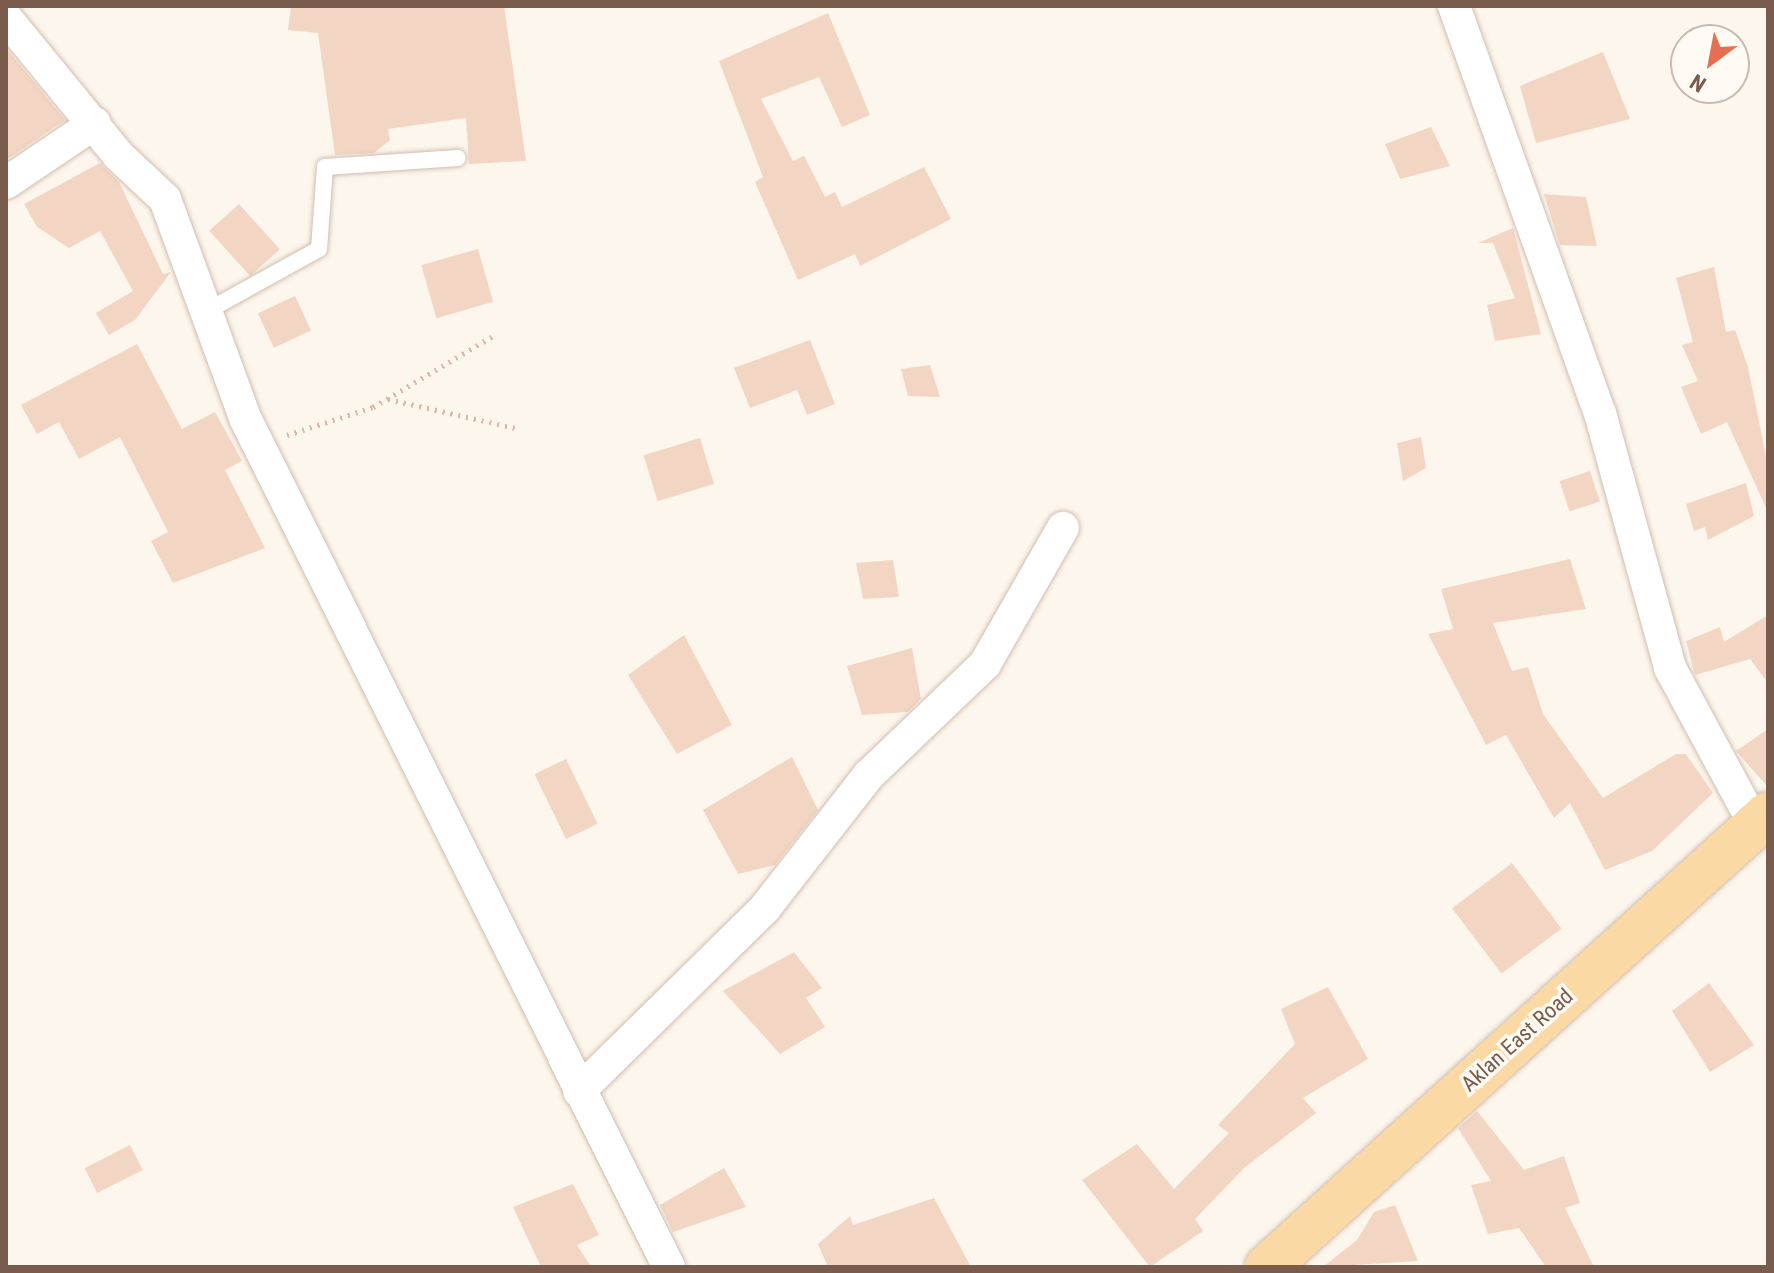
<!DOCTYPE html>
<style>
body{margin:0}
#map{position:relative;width:1774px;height:1273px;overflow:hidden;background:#fdf6ec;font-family:"Roboto Condensed",sans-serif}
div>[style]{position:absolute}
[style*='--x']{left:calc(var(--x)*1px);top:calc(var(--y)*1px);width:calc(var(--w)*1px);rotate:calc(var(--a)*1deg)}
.building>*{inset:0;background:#f3d5c3;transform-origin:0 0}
.path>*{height:5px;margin-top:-2.5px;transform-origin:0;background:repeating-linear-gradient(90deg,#d9b8a5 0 2px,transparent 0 8px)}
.roads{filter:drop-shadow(0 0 2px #d1beb0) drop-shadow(0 0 2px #d1beb0)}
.service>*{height:16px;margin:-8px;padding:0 8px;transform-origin:8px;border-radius:8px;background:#fff}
.minor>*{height:32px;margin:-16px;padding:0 16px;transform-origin:16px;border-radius:16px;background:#fff}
.primary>*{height:44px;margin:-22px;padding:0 22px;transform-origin:22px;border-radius:22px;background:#fbd9a5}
span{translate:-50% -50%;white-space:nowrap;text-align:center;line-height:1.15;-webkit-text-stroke:7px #fffaf3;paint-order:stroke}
.street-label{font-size:22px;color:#7a5c4d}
.frame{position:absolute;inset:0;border:8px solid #7a5c4d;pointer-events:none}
.north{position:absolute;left:1670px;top:24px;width:80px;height:80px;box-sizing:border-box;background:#fffaf3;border:2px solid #cabbb1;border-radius:50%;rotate:212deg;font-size:22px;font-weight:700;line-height:32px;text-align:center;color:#7a5c4d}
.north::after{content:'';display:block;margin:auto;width:28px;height:36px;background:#e76f51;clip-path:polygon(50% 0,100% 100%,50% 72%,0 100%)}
</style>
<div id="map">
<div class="building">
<i style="clip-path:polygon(291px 6px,504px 6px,526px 161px,469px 164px,466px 118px,388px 129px,390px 140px,374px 153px,335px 155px,318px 33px,288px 30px)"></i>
<i style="clip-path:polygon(828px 13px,870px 115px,842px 127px,819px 77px,761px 99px,793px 161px,804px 156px,825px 197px,835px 192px,842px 207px,924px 167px,951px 219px,860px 266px,855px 254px,798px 280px,755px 182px,763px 177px,719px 61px)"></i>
<i style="clip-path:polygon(6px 48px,65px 120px,6px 160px)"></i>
<i style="clip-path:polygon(1603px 52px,1630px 119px,1536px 143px,1520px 86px)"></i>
<i style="clip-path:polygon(1431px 127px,1450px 166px,1400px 179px,1385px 144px)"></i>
<i style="clip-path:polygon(100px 163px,119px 182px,163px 274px,171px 272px,135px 320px,109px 335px,96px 313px,133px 291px,100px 231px,69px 248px,37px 227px,24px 204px)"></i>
<i style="clip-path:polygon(1544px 194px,1586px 197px,1597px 246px,1560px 245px)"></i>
<i style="left:239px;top:204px;width:61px;height:40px;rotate:48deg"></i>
<i style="clip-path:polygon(1513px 228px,1541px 334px,1495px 341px,1487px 305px,1515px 298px,1493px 243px,1478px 243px)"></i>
<i style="left:478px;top:249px;width:55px;height:59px;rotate:74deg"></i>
<i style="clip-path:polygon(1714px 267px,1726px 332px,1735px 330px,1748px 367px,1768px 466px,1767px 510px,1727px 422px,1701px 434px,1681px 387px,1698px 381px,1682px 345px,1693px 342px,1676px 278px)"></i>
<i style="left:295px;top:296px;width:38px;height:41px;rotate:65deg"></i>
<i style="clip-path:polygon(810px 340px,835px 404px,807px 415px,797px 390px,750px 408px,734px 368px)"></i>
<i style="clip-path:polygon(137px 344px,182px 429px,215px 412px,242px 461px,225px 470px,265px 548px,173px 583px,151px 541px,168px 532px,120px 437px,79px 459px,59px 422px,37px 434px,21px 405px)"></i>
<i style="clip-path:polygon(930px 365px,940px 397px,908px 396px,901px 369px)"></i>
<i style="clip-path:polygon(1421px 437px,1426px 468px,1403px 481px,1397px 443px)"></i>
<i style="left:700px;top:438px;width:48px;height:59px;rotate:73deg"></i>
<i style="left:1590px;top:471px;width:32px;height:32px;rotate:72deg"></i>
<i style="clip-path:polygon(1746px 483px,1754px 516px,1708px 540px,1705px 527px,1694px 531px,1686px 504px)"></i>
<i style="clip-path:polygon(1570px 559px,1586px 609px,1493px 623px,1512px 671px,1528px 667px,1543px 714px,1603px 798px,1676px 754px,1686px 754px,1713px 793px,1652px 851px,1605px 870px,1570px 803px,1554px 818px,1506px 735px,1486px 745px,1428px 634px,1453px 629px,1441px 589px)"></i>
<i style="clip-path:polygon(893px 560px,899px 597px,863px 599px,856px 563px)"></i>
<i style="clip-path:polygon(1768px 615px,1768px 683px,1750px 659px,1695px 675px,1686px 641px,1720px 627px,1724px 642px)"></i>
<i style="clip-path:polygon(684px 635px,732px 725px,677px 754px,628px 675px)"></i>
<i style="clip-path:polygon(912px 648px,921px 699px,908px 712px,862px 715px,847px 666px)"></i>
<i style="clip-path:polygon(1768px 729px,1768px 787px,1736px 751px)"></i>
<i style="clip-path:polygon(792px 757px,818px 810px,775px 865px,738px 874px,703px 810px)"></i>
<i style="left:566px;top:759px;width:72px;height:35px;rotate:64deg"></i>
<i style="left:1512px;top:863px;width:82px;height:75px;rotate:53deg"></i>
<i style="clip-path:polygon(794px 952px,822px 988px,806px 998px,825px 1027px,780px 1054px,723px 991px)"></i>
<i style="clip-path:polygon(1709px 983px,1754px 1045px,1710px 1072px,1672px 1011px)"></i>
<i style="clip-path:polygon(1328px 987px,1368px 1059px,1303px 1098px,1316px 1113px,1244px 1168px,1195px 1219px,1203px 1231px,1150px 1267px,1082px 1180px,1137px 1144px,1174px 1189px,1229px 1133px,1218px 1125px,1295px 1044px,1281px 1009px)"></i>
<i style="clip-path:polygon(1477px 1111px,1524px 1170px,1564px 1156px,1580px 1203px,1565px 1208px,1594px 1267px,1546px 1267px,1519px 1228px,1488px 1234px,1471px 1185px,1491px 1181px,1458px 1128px)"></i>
<i style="left:130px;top:1145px;width:28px;height:51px;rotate:63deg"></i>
<i style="clip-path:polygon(724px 1168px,746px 1207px,673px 1232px,660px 1205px)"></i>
<i style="clip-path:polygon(573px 1184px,599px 1235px,577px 1245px,591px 1267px,541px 1267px,513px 1207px)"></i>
<i style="clip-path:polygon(934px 1198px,971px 1267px,828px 1267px,818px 1244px,850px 1216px,853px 1225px)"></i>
<i style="clip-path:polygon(1395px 1205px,1418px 1261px,1323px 1267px,1357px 1240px,1374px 1212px)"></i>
</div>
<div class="path">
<i style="--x:388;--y:399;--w:131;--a:12.8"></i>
<i style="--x:287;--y:435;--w:90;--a:-18"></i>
<i style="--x:373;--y:407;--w:139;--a:-30.6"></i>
</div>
<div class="roads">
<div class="service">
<i style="--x:207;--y:311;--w:128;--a:-29"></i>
<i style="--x:319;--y:249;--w:82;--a:-85.8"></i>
<i style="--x:325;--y:167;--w:133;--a:-3.9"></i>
</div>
<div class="minor">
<i style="--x:1454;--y:6;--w:432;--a:70.3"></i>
<i style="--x:1600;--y:413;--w:264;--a:74.6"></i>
<i style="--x:1670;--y:668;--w:179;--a:61.6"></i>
<i style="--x:6;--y:18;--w:177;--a:50.7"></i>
<i style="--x:118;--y:155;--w:64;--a:43.1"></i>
<i style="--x:165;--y:199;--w:233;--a:69.9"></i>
<i style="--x:245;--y:418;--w:949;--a:63.46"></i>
<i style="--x:6;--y:183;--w:107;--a:-34"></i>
<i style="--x:579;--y:1091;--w:261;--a:-44.5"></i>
<i style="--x:765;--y:908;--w:169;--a:-52"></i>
<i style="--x:869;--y:775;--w:161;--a:-43.7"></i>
<i style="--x:985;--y:664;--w:157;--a:-60.2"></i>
</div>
<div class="primary">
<i style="--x:1267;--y:1267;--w:675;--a:-42.12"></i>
</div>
</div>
<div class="street-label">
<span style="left:1517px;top:1040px;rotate:-42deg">Aklan East Road</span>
</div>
<div class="frame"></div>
<div class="north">N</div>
</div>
